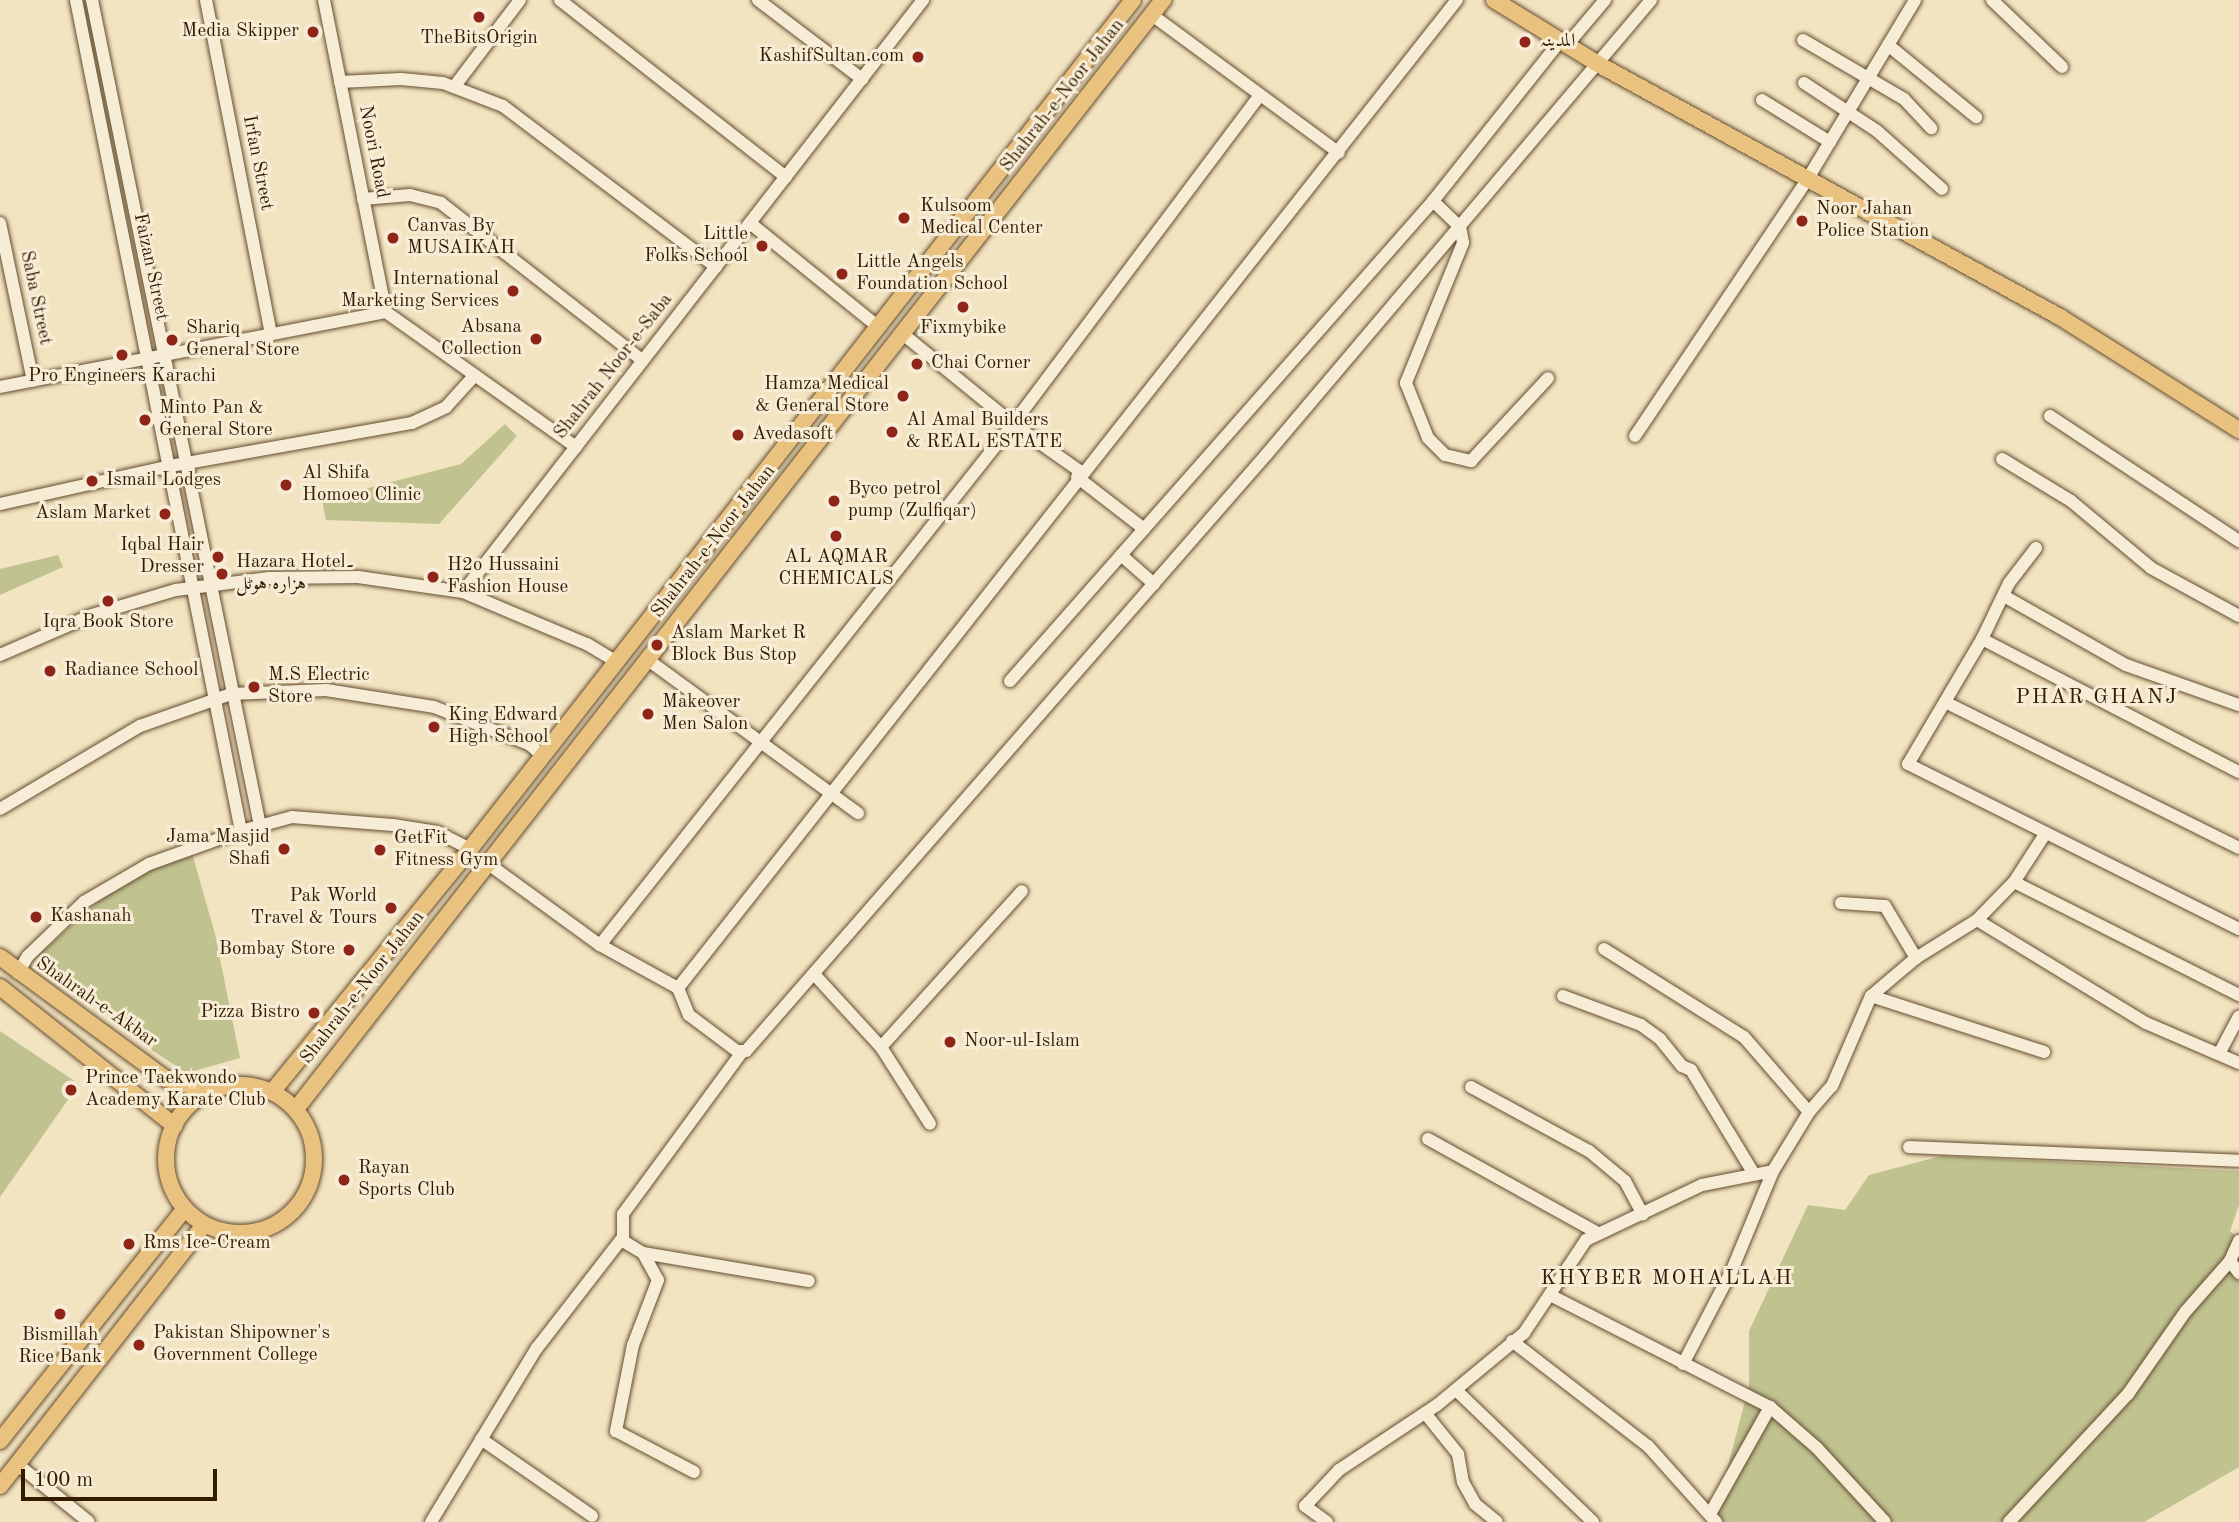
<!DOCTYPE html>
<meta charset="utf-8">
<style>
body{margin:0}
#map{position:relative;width:2239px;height:1522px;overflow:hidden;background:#f3e4c1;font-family:"Old Standard TT",Amiri,serif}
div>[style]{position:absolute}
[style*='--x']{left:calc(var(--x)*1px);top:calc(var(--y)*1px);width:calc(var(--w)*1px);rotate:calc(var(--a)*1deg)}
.green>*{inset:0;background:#c0c290}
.roads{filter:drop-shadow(0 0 2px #634d30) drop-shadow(0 0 2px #634d30)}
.minor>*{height:12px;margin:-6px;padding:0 6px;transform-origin:6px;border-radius:6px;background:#f7edd7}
.major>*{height:16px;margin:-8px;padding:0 8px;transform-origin:8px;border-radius:8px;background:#eac280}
.major>.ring{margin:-8px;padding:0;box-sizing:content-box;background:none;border:16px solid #eac280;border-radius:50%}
.dots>*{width:19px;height:19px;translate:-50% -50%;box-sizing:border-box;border:4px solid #f7edd7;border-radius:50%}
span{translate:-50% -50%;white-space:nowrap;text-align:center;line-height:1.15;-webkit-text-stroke:6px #f7edd7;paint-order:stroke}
.poi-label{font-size:19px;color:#331b00}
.right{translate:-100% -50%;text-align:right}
.left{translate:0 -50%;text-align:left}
.street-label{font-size:19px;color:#331b00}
.neighbourhood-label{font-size:21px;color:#331b00;letter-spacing:2px}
.scale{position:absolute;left:21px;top:1469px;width:196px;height:32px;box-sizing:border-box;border:4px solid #331b00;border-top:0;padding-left:9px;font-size:21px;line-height:24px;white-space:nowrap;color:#331b00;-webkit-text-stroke:5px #f7edd7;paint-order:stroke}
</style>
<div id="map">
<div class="green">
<i style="clip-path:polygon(505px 424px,517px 436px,439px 524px,326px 520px,322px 500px,461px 464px)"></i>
<i style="clip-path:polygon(58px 555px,63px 567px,0 595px,0 569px)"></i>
<i style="clip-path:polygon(192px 853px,215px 934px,240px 1058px,187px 1073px,147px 1047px,37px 957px,102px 898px,145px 872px)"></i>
<i style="clip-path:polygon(0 1031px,79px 1084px,0 1197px)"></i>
<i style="clip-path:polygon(1941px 1156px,2239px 1171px,2239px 1205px,2230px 1231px,2239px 1239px,2239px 1467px,2144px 1522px,1724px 1522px,1716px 1511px,1749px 1386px,1749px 1331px,1808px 1205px,1845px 1210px,1869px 1175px)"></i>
</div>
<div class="roads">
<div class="minor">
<i style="--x:76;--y:0;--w:847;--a:78.77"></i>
<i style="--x:92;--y:0;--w:843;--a:78.5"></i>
<i style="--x:206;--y:0;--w:340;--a:79"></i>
<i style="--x:324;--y:0;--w:318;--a:78.8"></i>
<i style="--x:560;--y:0;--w:287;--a:38.1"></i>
<i style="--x:758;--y:0;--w:131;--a:37.2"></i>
<i style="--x:1992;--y:0;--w:97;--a:43.7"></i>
<i style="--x:1152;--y:15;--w:232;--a:36.4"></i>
<i style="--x:1803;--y:40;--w:117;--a:30.3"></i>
<i style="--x:1904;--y:99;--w:40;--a:47"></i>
<i style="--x:1567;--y:45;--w:59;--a:-49.8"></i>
<i style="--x:1888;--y:45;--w:114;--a:39.3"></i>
<i style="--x:340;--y:82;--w:61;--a:-2.8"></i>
<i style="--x:401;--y:79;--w:42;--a:5.4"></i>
<i style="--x:443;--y:83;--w:64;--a:21"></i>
<i style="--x:503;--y:106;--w:267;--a:37.1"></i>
<i style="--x:1804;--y:83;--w:87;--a:33.3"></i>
<i style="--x:1877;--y:131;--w:87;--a:41.7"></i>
<i style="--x:454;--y:87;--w:109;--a:-52.8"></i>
<i style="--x:1762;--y:100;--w:80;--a:31.7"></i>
<i style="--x:363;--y:199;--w:47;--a:-4.9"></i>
<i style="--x:410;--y:195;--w:32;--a:14"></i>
<i style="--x:441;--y:203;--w:256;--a:38"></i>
<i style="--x:1433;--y:201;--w:37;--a:44"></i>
<i style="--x:1460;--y:227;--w:16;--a:79"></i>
<i style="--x:1463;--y:243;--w:151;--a:112.2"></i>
<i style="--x:1406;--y:383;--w:59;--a:68.2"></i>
<i style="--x:1428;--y:438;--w:24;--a:45"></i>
<i style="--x:1445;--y:455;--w:27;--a:13"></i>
<i style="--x:1471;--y:461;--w:113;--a:-47.1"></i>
<i style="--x:0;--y:223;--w:161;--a:78.2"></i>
<i style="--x:750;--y:223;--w:164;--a:39"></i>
<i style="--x:904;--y:335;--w:141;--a:39.2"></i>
<i style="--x:1013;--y:424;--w:83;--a:35.2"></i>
<i style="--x:0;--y:387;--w:393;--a:-11"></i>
<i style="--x:386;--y:312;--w:233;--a:35.4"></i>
<i style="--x:2050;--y:416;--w:227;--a:33.5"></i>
<i style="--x:1635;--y:436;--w:308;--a:-56.1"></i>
<i style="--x:1807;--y:180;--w:210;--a:-59"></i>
<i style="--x:2002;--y:459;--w:81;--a:31.3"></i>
<i style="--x:2071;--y:501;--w:104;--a:39.9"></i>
<i style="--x:2151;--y:568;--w:100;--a:28.6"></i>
<i style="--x:1077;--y:477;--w:85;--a:37.8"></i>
<i style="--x:0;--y:504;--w:174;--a:-12.6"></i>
<i style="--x:170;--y:466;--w:246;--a:-10.1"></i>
<i style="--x:412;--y:423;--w:38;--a:-25"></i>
<i style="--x:446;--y:407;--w:43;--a:-47.8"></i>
<i style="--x:2036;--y:548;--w:44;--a:127.6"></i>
<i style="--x:2009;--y:583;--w:62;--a:115.7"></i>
<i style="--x:1982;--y:639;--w:145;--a:120.6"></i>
<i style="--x:1908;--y:764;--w:370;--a:26.5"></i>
<i style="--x:1121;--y:555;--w:44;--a:41.3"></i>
<i style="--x:463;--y:592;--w:750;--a:-52.15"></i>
<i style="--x:2004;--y:596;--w:140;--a:29.5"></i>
<i style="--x:2126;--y:665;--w:120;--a:19.5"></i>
<i style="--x:1982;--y:639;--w:289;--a:27.4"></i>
<i style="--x:0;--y:655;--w:100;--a:-23.5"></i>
<i style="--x:92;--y:615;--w:88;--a:-16.6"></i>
<i style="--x:176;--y:590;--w:94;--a:-7.4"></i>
<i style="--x:269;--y:578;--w:89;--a:-0.6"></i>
<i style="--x:358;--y:577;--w:106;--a:8.1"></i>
<i style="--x:463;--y:592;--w:134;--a:22.8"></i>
<i style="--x:587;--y:644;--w:35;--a:31"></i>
<i style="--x:648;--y:660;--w:260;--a:36.1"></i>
<i style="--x:1010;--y:681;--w:640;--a:-48.61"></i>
<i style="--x:1433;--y:201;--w:206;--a:-51.5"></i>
<i style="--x:1945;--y:702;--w:328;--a:26.4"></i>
<i style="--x:0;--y:809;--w:163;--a:-30.7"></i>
<i style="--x:140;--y:726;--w:96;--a:-19.4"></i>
<i style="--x:231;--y:694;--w:95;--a:-2.4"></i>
<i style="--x:326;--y:690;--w:109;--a:8.9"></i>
<i style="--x:434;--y:707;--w:102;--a:21.3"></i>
<i style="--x:529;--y:744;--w:18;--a:41"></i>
<i style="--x:487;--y:863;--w:140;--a:36"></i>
<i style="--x:600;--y:945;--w:89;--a:28.9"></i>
<i style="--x:678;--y:988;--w:29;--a:68"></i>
<i style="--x:689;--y:1015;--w:60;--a:36.9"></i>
<i style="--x:737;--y:1051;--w:9;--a:0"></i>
<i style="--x:746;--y:1051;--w:791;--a:-48.9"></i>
<i style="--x:1266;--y:455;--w:596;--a:-49.76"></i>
<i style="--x:2014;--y:882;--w:252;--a:26.7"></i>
<i style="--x:1841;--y:903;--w:44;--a:3.9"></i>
<i style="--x:1885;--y:906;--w:61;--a:59.2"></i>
<i style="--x:1977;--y:920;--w:198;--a:31.4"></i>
<i style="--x:2146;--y:1023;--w:101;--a:23.3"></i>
<i style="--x:600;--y:945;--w:665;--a:-51.6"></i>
<i style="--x:1013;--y:424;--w:410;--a:-53.1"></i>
<i style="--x:1604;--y:949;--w:165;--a:32.2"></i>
<i style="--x:1744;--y:1037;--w:99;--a:49.1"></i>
<i style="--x:18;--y:973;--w:20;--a:-60"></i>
<i style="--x:28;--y:956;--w:78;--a:-44"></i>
<i style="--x:84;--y:902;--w:75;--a:-30.3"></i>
<i style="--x:149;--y:864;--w:98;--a:-19.7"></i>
<i style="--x:241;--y:831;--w:53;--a:-15.4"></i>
<i style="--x:292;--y:817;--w:101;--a:4.5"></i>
<i style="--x:393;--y:825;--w:45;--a:9"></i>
<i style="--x:437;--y:832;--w:37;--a:27"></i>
<i style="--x:814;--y:974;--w:99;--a:47.5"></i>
<i style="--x:881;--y:1047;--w:91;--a:57.5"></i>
<i style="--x:678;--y:988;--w:1258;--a:-51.75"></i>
<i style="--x:1563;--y:996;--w:83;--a:20.4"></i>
<i style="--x:1641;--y:1025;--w:24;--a:36"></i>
<i style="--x:1660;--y:1039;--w:35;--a:51"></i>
<i style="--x:1682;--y:1066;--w:10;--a:24"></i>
<i style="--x:1691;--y:1070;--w:122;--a:58.8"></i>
<i style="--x:1871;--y:996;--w:182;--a:17.9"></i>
<i style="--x:881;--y:1047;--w:210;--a:-47.9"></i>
<i style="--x:742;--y:1052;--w:201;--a:126.3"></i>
<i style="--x:623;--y:1214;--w:27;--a:90"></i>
<i style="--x:623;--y:1241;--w:23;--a:31"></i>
<i style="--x:643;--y:1253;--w:168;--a:9.6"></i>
<i style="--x:2220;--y:1052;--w:40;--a:-62"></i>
<i style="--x:1471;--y:1087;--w:134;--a:28.5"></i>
<i style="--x:1589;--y:1151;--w:47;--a:39.8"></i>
<i style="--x:1625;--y:1181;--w:38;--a:62"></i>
<i style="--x:1428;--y:1139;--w:192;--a:29"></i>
<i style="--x:1909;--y:1147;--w:330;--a:2.4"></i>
<i style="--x:643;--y:1253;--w:31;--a:61"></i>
<i style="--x:658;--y:1280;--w:70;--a:111"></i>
<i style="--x:633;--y:1345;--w:88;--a:101.2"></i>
<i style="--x:616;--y:1431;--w:88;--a:27.7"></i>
<i style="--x:2230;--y:1261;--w:15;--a:53"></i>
<i style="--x:1552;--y:1296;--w:245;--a:27"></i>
<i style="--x:1770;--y:1407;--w:62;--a:41.1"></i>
<i style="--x:1817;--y:1448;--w:100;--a:47.4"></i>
<i style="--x:1512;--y:1341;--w:172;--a:37.7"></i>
<i style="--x:1648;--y:1446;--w:102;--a:48.2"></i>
<i style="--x:1683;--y:1364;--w:106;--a:-62.5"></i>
<i style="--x:1732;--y:1270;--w:107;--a:-67.5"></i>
<i style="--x:1773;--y:1171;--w:69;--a:-58.6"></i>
<i style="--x:1809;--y:1112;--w:35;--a:-49"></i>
<i style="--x:1832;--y:1086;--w:98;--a:-66.6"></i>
<i style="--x:1871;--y:996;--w:59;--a:-40.2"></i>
<i style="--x:1916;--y:958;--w:72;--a:-31.9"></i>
<i style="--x:1977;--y:920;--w:53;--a:-45.8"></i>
<i style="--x:2014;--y:882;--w:57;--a:-57.1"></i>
<i style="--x:1457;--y:1391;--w:189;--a:43.9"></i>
<i style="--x:1425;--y:1413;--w:53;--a:51.2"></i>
<i style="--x:1458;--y:1454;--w:28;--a:80"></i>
<i style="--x:1463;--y:1482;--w:25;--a:61"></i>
<i style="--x:1475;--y:1504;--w:28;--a:39"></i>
<i style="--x:481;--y:1439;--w:135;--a:34.7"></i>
<i style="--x:17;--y:1464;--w:92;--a:38.9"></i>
<i style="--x:1710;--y:1514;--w:123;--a:-60.7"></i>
<i style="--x:431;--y:1522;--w:204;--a:-58.7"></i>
<i style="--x:537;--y:1348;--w:140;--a:-52.2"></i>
<i style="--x:1327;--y:1522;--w:27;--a:-144"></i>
<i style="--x:1305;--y:1506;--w:6;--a:-45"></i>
<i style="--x:1309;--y:1502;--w:44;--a:-46.8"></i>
<i style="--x:1339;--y:1470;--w:118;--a:-33.6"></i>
<i style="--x:1437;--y:1405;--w:113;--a:-39.6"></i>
<i style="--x:1524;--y:1333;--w:112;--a:-56.3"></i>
<i style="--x:1586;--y:1240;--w:128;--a:-25.4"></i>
<i style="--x:1702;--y:1185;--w:72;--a:-11.2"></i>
<i style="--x:2009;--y:1522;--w:175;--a:-47.1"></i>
<i style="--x:2128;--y:1394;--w:101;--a:-55.1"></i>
<i style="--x:2186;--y:1311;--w:67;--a:-48.7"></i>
<i style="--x:2230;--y:1261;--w:22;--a:-66"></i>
</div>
<div class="major">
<i style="--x:1494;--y:0;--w:122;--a:31.6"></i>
<i style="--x:1598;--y:64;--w:527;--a:28.71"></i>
<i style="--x:2060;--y:317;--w:212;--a:32.3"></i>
<i style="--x:0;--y:957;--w:206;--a:36.3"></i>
<i style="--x:166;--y:1079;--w:46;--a:15.3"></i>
<i style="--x:0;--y:987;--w:223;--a:38.5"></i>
<i class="ring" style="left:166px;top:1085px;width:132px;height:132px"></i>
<i style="--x:272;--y:1092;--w:313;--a:-50.8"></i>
<i style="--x:470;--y:849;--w:1077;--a:-52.01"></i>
<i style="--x:296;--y:1109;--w:1408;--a:-51.98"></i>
<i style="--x:0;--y:1441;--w:295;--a:-51.5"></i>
<i style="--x:0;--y:1486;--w:331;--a:-52"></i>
</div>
</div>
<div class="dots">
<i style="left:479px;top:17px;background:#8f2418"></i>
<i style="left:313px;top:32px;background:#8f2418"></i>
<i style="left:1525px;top:42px;background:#8f2418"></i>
<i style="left:918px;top:57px;background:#8f2418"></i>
<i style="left:904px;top:218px;background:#8f2418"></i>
<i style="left:1802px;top:221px;background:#8f2418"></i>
<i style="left:393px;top:238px;background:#8f2418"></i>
<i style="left:762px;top:246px;background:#8f2418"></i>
<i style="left:842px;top:274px;background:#8f2418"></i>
<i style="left:513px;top:291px;background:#8f2418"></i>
<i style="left:963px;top:307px;background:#8f2418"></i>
<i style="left:536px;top:339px;background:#8f2418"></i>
<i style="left:172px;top:340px;background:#8f2418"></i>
<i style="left:122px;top:355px;background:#8f2418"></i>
<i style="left:917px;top:364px;background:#8f2418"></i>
<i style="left:903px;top:396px;background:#8f2418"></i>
<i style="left:145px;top:420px;background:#8f2418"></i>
<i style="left:892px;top:432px;background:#8f2418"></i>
<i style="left:738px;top:435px;background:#8f2418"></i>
<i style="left:92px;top:481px;background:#8f2418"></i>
<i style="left:286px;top:485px;background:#8f2418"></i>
<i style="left:834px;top:501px;background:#8f2418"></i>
<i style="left:165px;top:514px;background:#8f2418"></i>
<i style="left:836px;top:536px;background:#8f2418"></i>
<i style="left:218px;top:557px;background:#8f2418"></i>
<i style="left:222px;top:574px;background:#8f2418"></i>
<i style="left:433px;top:577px;background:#8f2418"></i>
<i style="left:108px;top:601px;background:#8f2418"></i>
<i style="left:657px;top:645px;background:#8f2418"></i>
<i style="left:50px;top:671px;background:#8f2418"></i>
<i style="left:254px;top:687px;background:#8f2418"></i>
<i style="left:648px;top:714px;background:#8f2418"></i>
<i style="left:434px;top:727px;background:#8f2418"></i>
<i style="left:284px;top:849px;background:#8f2418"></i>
<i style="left:380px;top:850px;background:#8f2418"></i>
<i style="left:391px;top:908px;background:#8f2418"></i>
<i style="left:36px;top:917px;background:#8f2418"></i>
<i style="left:349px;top:950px;background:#8f2418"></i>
<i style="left:314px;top:1013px;background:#8f2418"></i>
<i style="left:950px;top:1042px;background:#8f2418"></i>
<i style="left:71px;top:1090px;background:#8f2418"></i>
<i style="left:344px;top:1180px;background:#8f2418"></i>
<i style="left:129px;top:1244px;background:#8f2418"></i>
<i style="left:60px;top:1314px;background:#8f2418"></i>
<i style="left:139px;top:1345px;background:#8f2418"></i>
</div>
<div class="poi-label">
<span class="right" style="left:299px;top:32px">Media Skipper</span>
<span style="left:479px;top:39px">TheBitsOrigin</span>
<span class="left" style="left:1539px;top:42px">المدینہ</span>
<span class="right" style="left:904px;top:57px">KashifSultan.com</span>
<span class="left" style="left:920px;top:218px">Kulsoom<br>Medical Center</span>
<span class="left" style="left:1816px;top:221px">Noor Jahan<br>Police Station</span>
<span class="left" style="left:407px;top:238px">Canvas By<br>MUSAIKAH</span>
<span class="right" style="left:748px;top:246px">Little<br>Folks School</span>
<span class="left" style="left:856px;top:274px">Little Angels<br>Foundation School</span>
<span class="right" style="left:499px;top:291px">International<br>Marketing Services</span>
<span class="right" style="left:522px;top:339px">Absana<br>Collection</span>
<span class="left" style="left:186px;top:340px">Shariq<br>General Store</span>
<span style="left:963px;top:329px">Fixmybike</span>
<span class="left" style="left:931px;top:364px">Chai Corner</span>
<span style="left:122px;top:377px">Pro Engineers Karachi</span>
<span class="right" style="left:889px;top:396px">Hamza Medical<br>&amp; General Store</span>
<span class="left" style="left:159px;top:420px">Minto Pan &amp;<br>General Store</span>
<span class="left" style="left:906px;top:432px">Al Amal Builders<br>&amp; REAL ESTATE</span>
<span class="left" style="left:752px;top:435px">Avedasoft</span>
<span class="left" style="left:302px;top:485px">Al Shifa<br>Homoeo Clinic</span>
<span class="left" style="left:106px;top:481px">Ismail Lodges</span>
<span class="left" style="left:848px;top:501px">Byco petrol<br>pump (Zulfiqar)</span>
<span class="right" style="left:151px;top:514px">Aslam Market</span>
<span class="right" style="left:204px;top:557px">Iqbal Hair<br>Dresser</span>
<span style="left:836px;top:569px">AL AQMAR<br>CHEMICALS</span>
<span class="left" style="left:236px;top:574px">Hazara Hotel۔<br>ہزارہ ہوٹل</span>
<span class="left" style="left:447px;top:577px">H2o Hussaini<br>Fashion House</span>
<span style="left:108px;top:623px">Iqra Book Store</span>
<span class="left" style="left:671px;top:645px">Aslam Market R<br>Block Bus Stop</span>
<span class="left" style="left:64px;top:671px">Radiance School</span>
<span class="left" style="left:268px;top:687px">M.S Electric<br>Store</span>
<span class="left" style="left:662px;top:714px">Makeover<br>Men Salon</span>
<span class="left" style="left:448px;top:727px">King Edward<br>High School</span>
<span class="right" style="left:270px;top:849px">Jama Masjid<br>Shafi</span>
<span class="left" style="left:394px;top:850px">GetFit<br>Fitness Gym</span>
<span class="right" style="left:377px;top:908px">Pak World<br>Travel &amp; Tours</span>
<span class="left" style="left:50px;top:917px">Kashanah</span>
<span class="right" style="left:335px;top:950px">Bombay Store</span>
<span class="right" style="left:300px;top:1013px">Pizza Bistro</span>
<span class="left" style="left:964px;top:1042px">Noor-ul-Islam</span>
<span class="left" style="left:85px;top:1090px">Prince Taekwondo<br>Academy Karate Club</span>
<span class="left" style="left:358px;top:1180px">Rayan<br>Sports Club</span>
<span class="left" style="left:143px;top:1244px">Rms Ice-Cream</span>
<span class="left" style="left:153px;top:1345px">Pakistan Shipowner's<br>Government College</span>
<span style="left:60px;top:1347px">Bismillah<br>Rice Bank</span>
</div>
<div class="street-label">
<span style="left:1063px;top:96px;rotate:-52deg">Shahrah-e-Noor Jahan</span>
<span style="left:373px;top:152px;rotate:79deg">Noori Road</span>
<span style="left:257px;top:163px;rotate:79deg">Irfan Street</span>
<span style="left:150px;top:267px;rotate:78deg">Faizan Street</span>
<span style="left:35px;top:298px;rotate:78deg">Saba Street</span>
<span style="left:614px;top:367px;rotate:-52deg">Shahrah Noor-e-Saba</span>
<span style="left:714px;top:542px;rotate:-52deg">Shahrah-e-Noor Jahan</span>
<span style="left:363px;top:988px;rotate:-52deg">Shahrah-e-Noor Jahan</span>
<span style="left:96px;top:1003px;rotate:35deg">Shahrah-e-Akbar</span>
</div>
<div class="neighbourhood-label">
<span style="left:2097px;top:698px">PHAR GHANJ</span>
<span style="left:1667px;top:1279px">KHYBER MOHALLAH</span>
</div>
<div class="scale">100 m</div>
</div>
